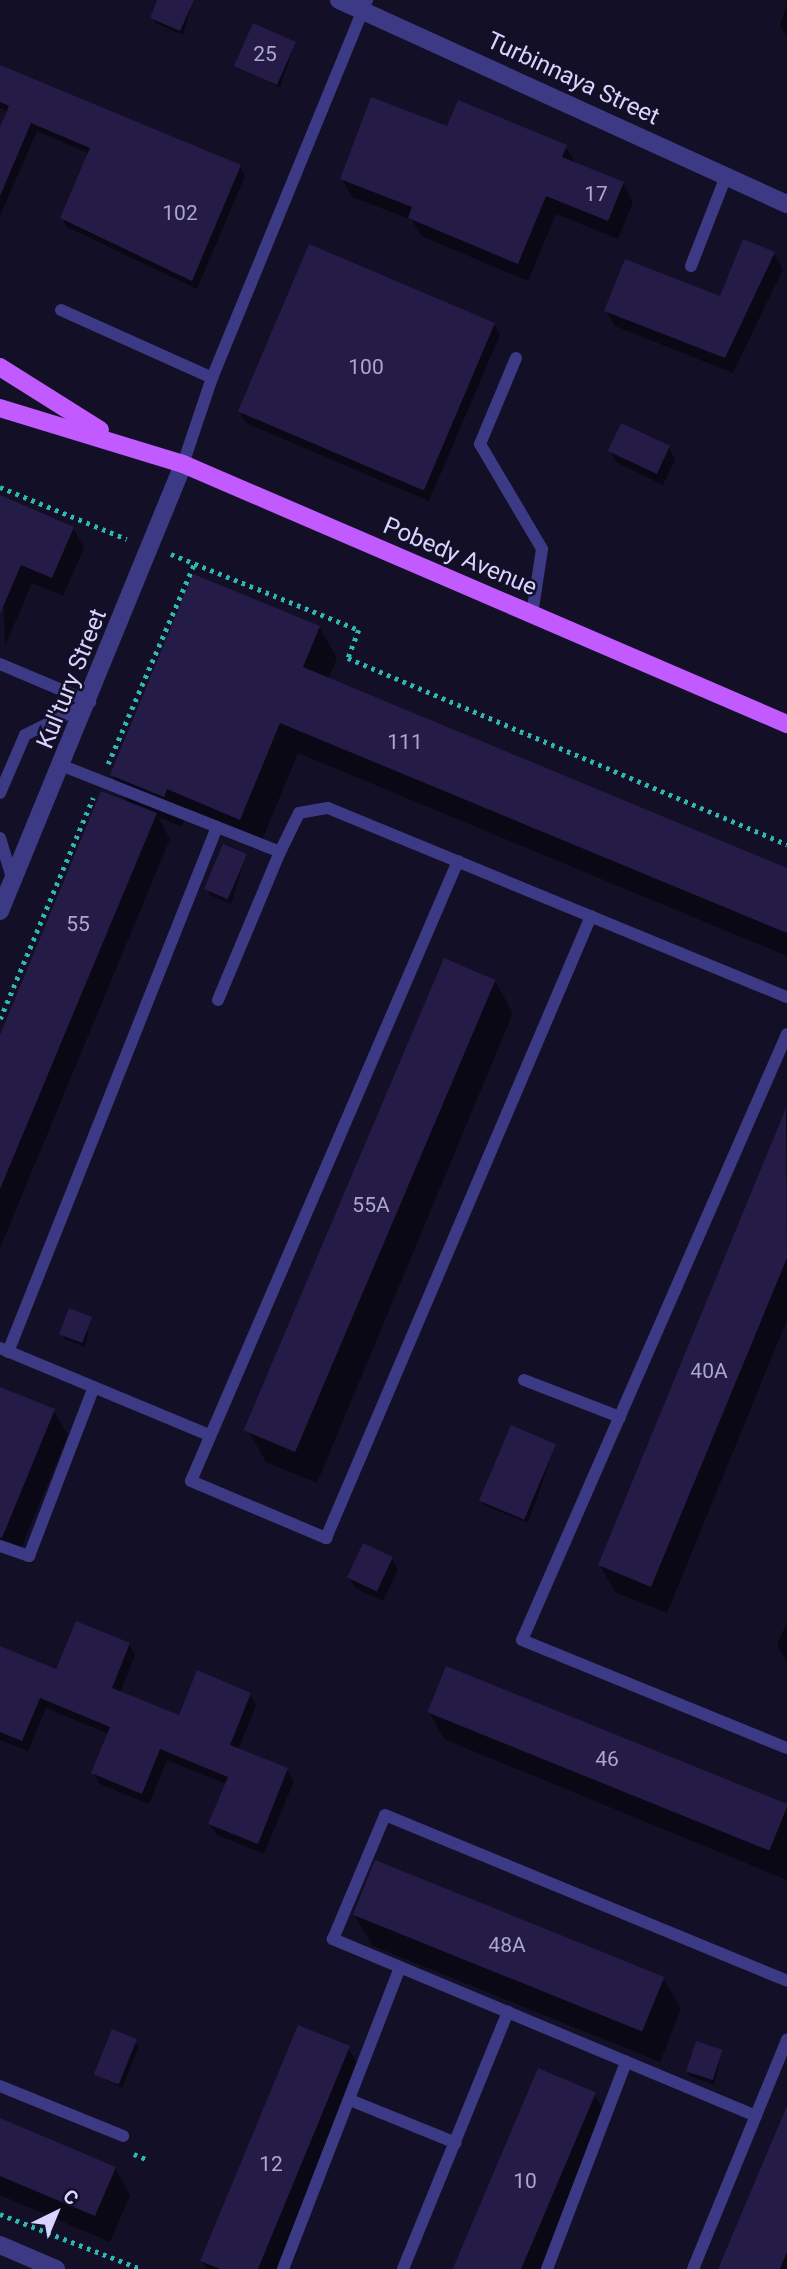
<!DOCTYPE html>
<meta charset="utf-8">
<style>
body{margin:0}
#map{position:relative;width:787px;height:2269px;overflow:hidden;background:#130f26;font-family:Roboto,sans-serif}
div>[style]{position:absolute}
[style*='--x']{left:calc(var(--x)*1px);top:calc(var(--y)*1px);width:calc(var(--w)*1px);rotate:calc(var(--a)*1deg)}
.shadow>*{inset:0;background:#0007}
.building>*{inset:0;background:#241b47;transform-origin:0 0}
.path>*{height:4.5px;margin-top:-2.25px;transform-origin:0;background:repeating-linear-gradient(90deg,#2fb8b0 0 3.5px,transparent 0 8.5px)}
.service>*{height:12px;margin:-6px;padding:0 6px;transform-origin:6px;border-radius:6px;background:#3d3a85}
.minor>*{height:18px;margin:-9px;padding:0 9px;transform-origin:9px;border-radius:9px;background:#3d3a85}
.tertiary>*{height:18px;margin:-9px;padding:0 9px;transform-origin:9px;border-radius:9px;background:#3d3a85}
.primary>*{height:18px;margin:-9px;padding:0 9px;transform-origin:9px;border-radius:9px;background:#c25bff}
span{translate:-50% -50%;white-space:nowrap;text-align:center;line-height:1.15;-webkit-text-stroke:5px #130f26;paint-order:stroke}
.number-label{font-size:21px;color:#aca6d1}
.number-label span{-webkit-text-stroke-width:0}
.street-label{font-size:24px;color:#d9d4ff}
.north{position:absolute;left:21px;top:2178px;width:70px;height:70px;-webkit-text-stroke:5px #130f26;paint-order:stroke;rotate:43deg;font-size:19px;font-weight:700;line-height:28px;text-align:center;color:#d9d4ff}
.north::after{content:'';display:block;margin:auto;width:24px;height:32px;background:#d9d4ff;clip-path:polygon(50% 0,100% 100%,50% 72%,0 100%)}
</style>
<div id="map">
<div class="shadow">
<i style="clip-path:polygon(159px 0,193px 0,183px 35px,155px 23px)"></i>
<i style="clip-path:polygon(787px 4px,787px 37px,780px 25px)"></i>
<i style="clip-path:polygon(295px 43px,280px 88px,237px 66px)"></i>
<i style="clip-path:polygon(0 66px,240px 167px,245px 176px,197px 289px,67px 227px,62px 218px,90px 154px,37px 131px,0 216px,0 132px,9px 112px,0 108px)"></i>
<i style="clip-path:polygon(566px 147px,576px 164px,623px 183px,633px 202px,618px 239px,556px 214px,528px 281px,421px 236px,412px 220px,352px 197px,342px 179px)"></i>
<i style="clip-path:polygon(744px 241px,774px 254px,783px 269px,733px 373px,615px 326px,606px 311px,721px 298px)"></i>
<i style="clip-path:polygon(494px 324px,500px 335px,429px 501px,246px 423px,240px 412px)"></i>
<i style="clip-path:polygon(669px 448px,675px 459px,663px 485px,616px 462px,610px 451px)"></i>
<i style="clip-path:polygon(0 496px,73px 528px,84px 548px,63px 596px,32px 583px,5px 646px)"></i>
<i style="clip-path:polygon(319px 627px,337px 658px,328px 680px,787px 870px,787px 956px,298px 753px,258px 850px,185px 819px,182px 827px,158px 817px,170px 839px,0 1248px,0 1039px,128px 803px,112px 775px)"></i>
<i style="clip-path:polygon(246px 855px,231px 904px,210px 895px,207px 890px)"></i>
<i style="clip-path:polygon(495px 981px,513px 1013px,317px 1483px,266px 1462px,248px 1431px)"></i>
<i style="clip-path:polygon(787px 1110px,787px 1320px,667px 1613px,615px 1592px,600px 1565px)"></i>
<i style="clip-path:polygon(91px 1318px,85px 1347px,65px 1339px,62px 1334px)"></i>
<i style="clip-path:polygon(0 1394px,54px 1411px,68px 1435px,17px 1558px,0 1551px)"></i>
<i style="clip-path:polygon(555px 1446px,528px 1523px,484px 1505px,481px 1500px)"></i>
<i style="clip-path:polygon(392px 1559px,398px 1570px,383px 1601px,355px 1588px,349px 1577px)"></i>
<i style="clip-path:polygon(787px 1622px,787px 1662px,777px 1645px)"></i>
<i style="clip-path:polygon(129px 1644px,135px 1655px,120px 1693px,180px 1717px,250px 1694px,256px 1705px,238px 1750px,287px 1770px,294px 1781px,264px 1854px,217px 1835px,210px 1824px,227px 1784px,167px 1760px,149px 1804px,100px 1784px,93px 1773px,109px 1734px,46px 1708px,28px 1751px,0 1740px,0 1653px,57px 1671px)"></i>
<i style="clip-path:polygon(429px 1712px,787px 1808px,787px 1880px,444px 1739px)"></i>
<i style="clip-path:polygon(354px 1915px,663px 1978px,681px 2009px,660px 2062px,373px 1946px)"></i>
<i style="clip-path:polygon(113px 2031px,139px 2046px,122px 2088px,95px 2074px)"></i>
<i style="clip-path:polygon(348px 2048px,364px 2074px,284px 2269px,207px 2269px,202px 2261px)"></i>
<i style="clip-path:polygon(722px 2052px,714px 2085px,690px 2076px,687px 2071px)"></i>
<i style="clip-path:polygon(594px 2094px,610px 2121px,548px 2269px,456px 2269px)"></i>
<i style="clip-path:polygon(787px 2111px,787px 2269px,720px 2269px)"></i>
<i style="clip-path:polygon(0 2120px,115px 2168px,130px 2195px,110px 2242px,0 2195px)"></i>
</div>
<div class="building">
<i style="clip-path:polygon(157px 0,194px 0,180px 31px,150px 18px)"></i>
<i style="left:253px;top:23px;width:47px;height:47px;rotate:24deg"></i>
<i style="clip-path:polygon(0 65px,241px 165px,192px 281px,60px 218px,90px 148px,31px 123px,0 196px,0 127px,9px 106px,0 102px)"></i>
<i style="clip-path:polygon(371px 97px,447px 126px,458px 100px,567px 145px,562px 157px,624px 182px,608px 221px,546px 196px,518px 264px,408px 218px,412px 207px,340px 179px)"></i>
<i style="clip-path:polygon(743px 239px,775px 252px,725px 358px,604px 311px,625px 259px,720px 296px)"></i>
<i style="left:309px;top:244px;width:202px;height:182px;rotate:23deg"></i>
<i style="left:621px;top:423px;width:54px;height:31px;rotate:25deg"></i>
<i style="clip-path:polygon(0 495px,74px 527px,52px 578px,21px 565px,0 614px)"></i>
<i style="clip-path:polygon(193px 574px,320px 626px,303px 667px,787px 868px,787px 933px,280px 723px,240px 820px,167px 789px,164px 797px,110px 775px)"></i>
<i style="clip-path:polygon(101px 791px,157px 813px,0 1189px,0 1035px)"></i>
<i style="left:223px;top:844px;width:26px;height:49px;rotate:23deg"></i>
<i style="left:444px;top:958px;width:56px;height:513px;rotate:23deg"></i>
<i style="clip-path:polygon(786px 1108px,787px 1258px,651px 1587px,598px 1565px)"></i>
<i style="left:69px;top:1308px;width:25px;height:28px;rotate:21deg"></i>
<i style="clip-path:polygon(0 1387px,55px 1409px,2px 1538px,0 1537px)"></i>
<i style="left:511px;top:1425px;width:49px;height:82px;rotate:23deg"></i>
<i style="left:363px;top:1543px;width:33px;height:38px;rotate:25deg"></i>
<i style="clip-path:polygon(76px 1621px,130px 1643px,112px 1688px,179px 1715px,197px 1670px,251px 1693px,230px 1745px,288px 1768px,258px 1844px,208px 1824px,228px 1777px,160px 1749px,142px 1794px,91px 1773px,110px 1727px,40px 1698px,22px 1741px,0 1732px,0 1646px,56px 1669px)"></i>
<i style="left:446px;top:1666px;width:369px;height:50px;rotate:22deg"></i>
<i style="left:375px;top:1860px;width:312px;height:59px;rotate:22deg"></i>
<i style="clip-path:polygon(298px 2025px,350px 2046px,258px 2269px,220px 2269px,200px 2261px)"></i>
<i style="left:112px;top:2029px;width:27px;height:49px;rotate:22deg"></i>
<i style="left:696px;top:2041px;width:28px;height:32px;rotate:18deg"></i>
<i style="left:538px;top:2068px;width:63px;height:218px;rotate:23deg"></i>
<i style="clip-path:polygon(787px 2106px,787px 2252px,780px 2269px,718px 2269px)"></i>
<i style="clip-path:polygon(0 2118px,116px 2167px,95px 2216px,0 2176px)"></i>
</div>
<div class="path">
<i style="--x:0;--y:487;--w:137;--a:22.3"></i>
<i style="--x:171;--y:554;--w:203;--a:22"></i>
<i style="--x:359;--y:630;--w:30;--a:111"></i>
<i style="--x:348;--y:658;--w:477;--a:23"></i>
<i style="--x:108;--y:764;--w:220;--a:-66.7"></i>
<i style="--x:0;--y:1019;--w:240;--a:-67.2"></i>
<i style="--x:134;--y:2154;--w:13;--a:23"></i>
<i style="--x:0;--y:2214;--w:151;--a:21.3"></i>
</div>
<div class="service">
<i style="--x:691;--y:266;--w:97;--a:-68.7"></i>
<i style="--x:61;--y:310;--w:166;--a:24.2"></i>
<i style="--x:516;--y:358;--w:93;--a:112.7"></i>
<i style="--x:480;--y:444;--w:122;--a:59.4"></i>
<i style="--x:542;--y:549;--w:66;--a:98.7"></i>
<i style="--x:183;--y:464;--w:91;--a:-71.4"></i>
<i style="--x:212;--y:378;--w:409;--a:-67.7"></i>
<i style="--x:0;--y:664;--w:98;--a:22.9"></i>
<i style="--x:63;--y:766;--w:233;--a:21.6"></i>
<i style="--x:280;--y:852;--w:43;--a:-64"></i>
<i style="--x:299;--y:813;--w:29;--a:-10"></i>
<i style="--x:328;--y:808;--w:496;--a:22.4"></i>
<i style="--x:0;--y:793;--w:63;--a:-66.7"></i>
<i style="--x:25;--y:735;--w:69;--a:-26.6"></i>
<i style="--x:0;--y:838;--w:45;--a:73.2"></i>
<i style="--x:458;--y:861;--w:675;--a:113.3"></i>
<i style="--x:191;--y:1481;--w:147;--a:22.9"></i>
<i style="--x:326;--y:1538;--w:676;--a:-66.92"></i>
<i style="--x:218;--y:1000;--w:160;--a:-67.3"></i>
<i style="--x:787;--y:1034;--w:661;--a:113.62"></i>
<i style="--x:522;--y:1640;--w:286;--a:22.2"></i>
<i style="--x:0;--y:1348;--w:226;--a:22.6"></i>
<i style="--x:8;--y:1352;--w:565;--a:-68.29"></i>
<i style="--x:524;--y:1380;--w:103;--a:21.1"></i>
<i style="--x:0;--y:1546;--w:31;--a:19"></i>
<i style="--x:29;--y:1556;--w:181;--a:-69"></i>
<i style="--x:0;--y:2086;--w:133;--a:22.1"></i>
<i style="--x:350;--y:2100;--w:114;--a:22.1"></i>
<i style="--x:756;--y:2116;--w:459;--a:-157.3"></i>
<i style="--x:333;--y:1939;--w:134;--a:-67.2"></i>
<i style="--x:385;--y:1815;--w:435;--a:22.4"></i>
<i style="--x:283;--y:2269;--w:323;--a:-68.8"></i>
<i style="--x:403;--y:2269;--w:278;--a:-67.8"></i>
<i style="--x:547;--y:2269;--w:222;--a:-69.1"></i>
<i style="--x:693;--y:2269;--w:248;--a:-67.7"></i>
</div>
<div class="minor">
<i style="--x:339;--y:0;--w:492;--a:24.5"></i>
<i style="--x:0;--y:911;--w:483;--a:-67.7"></i>
</div>
<div class="tertiary">
<i style="--x:0;--y:2245;--w:61;--a:23.2"></i>
</div>
<div class="primary">
<i style="--x:0;--y:367;--w:118;--a:32.2"></i>
<i style="--x:0;--y:408;--w:191;--a:17"></i>
<i style="--x:183;--y:464;--w:658;--a:23.29"></i>
</div>
<div class="number-label">
<span style="left:265px;top:54px">25</span>
<span style="left:596px;top:194px">17</span>
<span style="left:180px;top:213px">102</span>
<span style="left:366px;top:367px">100</span>
<span style="left:405px;top:742px">111</span>
<span style="left:78px;top:924px">55</span>
<span style="left:371px;top:1205px">55А</span>
<span style="left:709px;top:1371px">40А</span>
<span style="left:607px;top:1759px">46</span>
<span style="left:507px;top:1945px">48А</span>
<span style="left:271px;top:2164px">12</span>
<span style="left:525px;top:2181px">10</span>
</div>
<div class="street-label">
<span style="left:573px;top:79px;rotate:25deg">Turbinnaya Street</span>
<span style="left:460px;top:557px;rotate:23deg">Pobedy Avenue</span>
<span style="left:72px;top:679px;rotate:-68deg">Kul'tury Street</span>
</div>
<div class="north">С</div>
</div>
